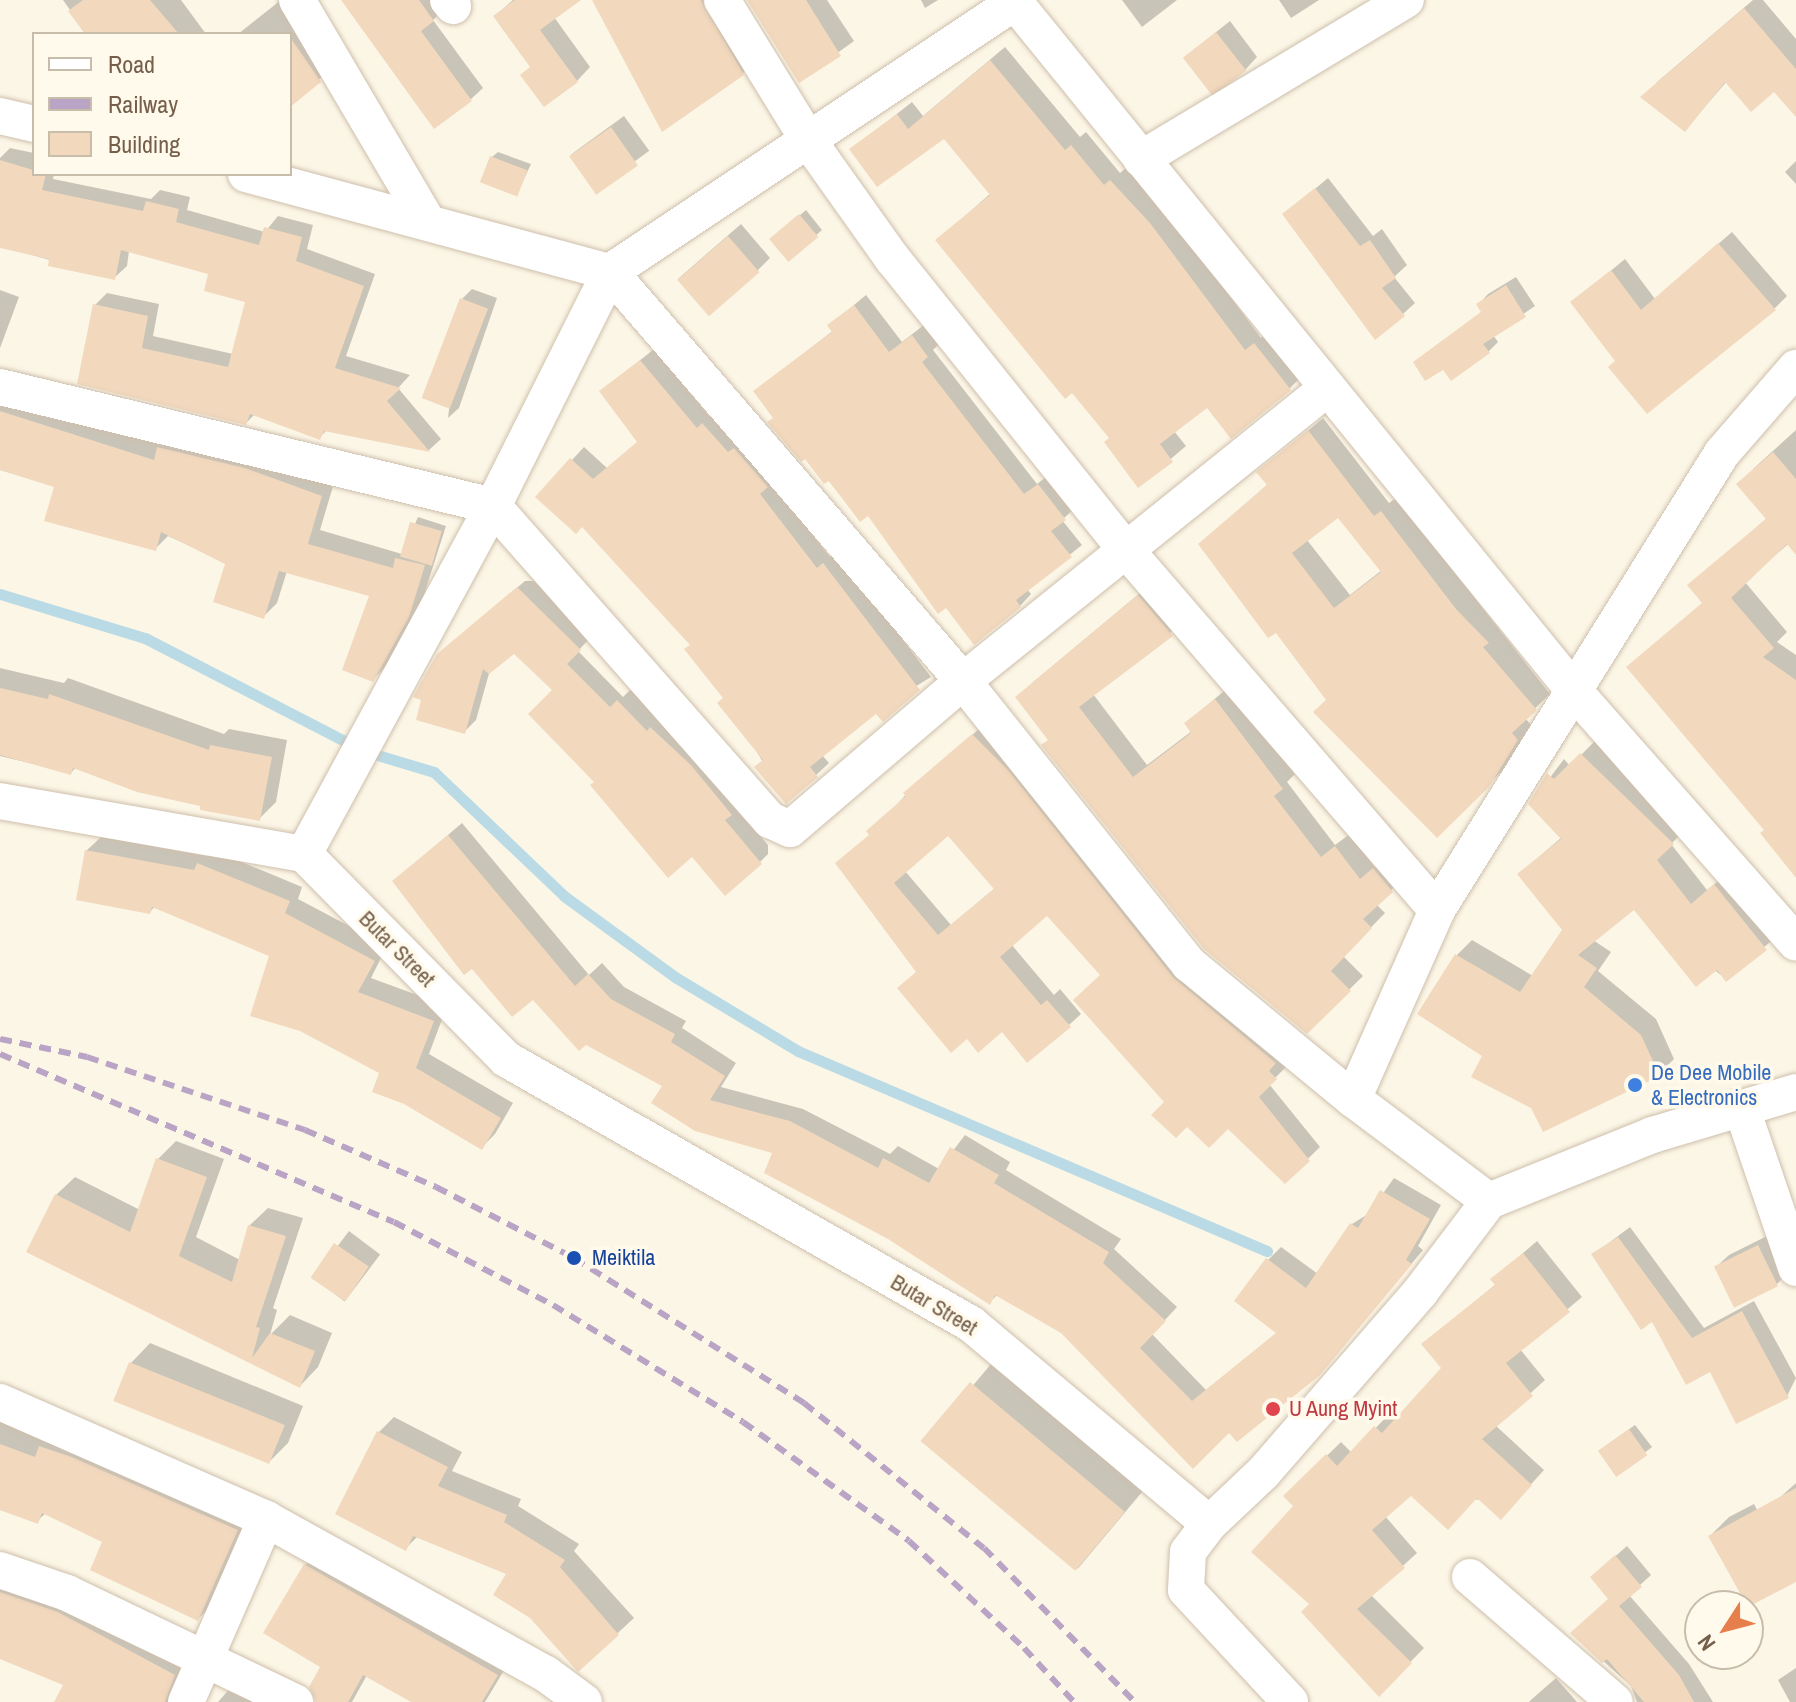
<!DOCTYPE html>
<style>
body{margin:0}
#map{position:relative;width:1796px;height:1702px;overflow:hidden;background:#fcf6e6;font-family:"Archivo Narrow",sans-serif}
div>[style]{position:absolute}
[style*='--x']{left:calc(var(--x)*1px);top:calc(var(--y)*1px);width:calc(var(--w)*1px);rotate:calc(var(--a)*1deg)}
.shadow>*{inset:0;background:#0003;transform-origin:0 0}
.stream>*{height:11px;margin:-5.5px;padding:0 5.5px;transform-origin:5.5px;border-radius:5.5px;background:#badbe6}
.building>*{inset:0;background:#f2d8bd;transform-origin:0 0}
.roads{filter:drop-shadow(0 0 2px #cebfac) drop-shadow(0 0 2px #cebfac)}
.minor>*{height:36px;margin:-18px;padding:0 18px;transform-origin:18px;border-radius:18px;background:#fff}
.rail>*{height:6px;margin-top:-3px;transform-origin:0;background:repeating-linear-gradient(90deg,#baa4c6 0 12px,transparent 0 20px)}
.dots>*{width:22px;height:22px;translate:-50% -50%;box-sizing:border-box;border:4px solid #fffaec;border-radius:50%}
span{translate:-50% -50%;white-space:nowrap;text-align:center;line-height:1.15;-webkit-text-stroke:7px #fffaec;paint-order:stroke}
.street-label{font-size:22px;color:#755f4a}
.shop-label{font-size:22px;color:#366cbe}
.left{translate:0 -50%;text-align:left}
.transit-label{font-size:22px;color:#164399}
.health-label{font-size:22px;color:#be3a42}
.legend{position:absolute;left:32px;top:32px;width:260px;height:144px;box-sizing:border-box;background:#fffaec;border:2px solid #c8bcab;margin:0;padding:10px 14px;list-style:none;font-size:24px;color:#755f4a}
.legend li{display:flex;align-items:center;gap:16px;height:40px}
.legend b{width:40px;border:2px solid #c8bcab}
.north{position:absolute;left:1684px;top:1590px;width:80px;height:80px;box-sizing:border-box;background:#fffaec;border:2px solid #c8bcab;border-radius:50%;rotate:234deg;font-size:22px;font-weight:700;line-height:32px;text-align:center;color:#755f4a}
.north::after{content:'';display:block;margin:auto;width:28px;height:36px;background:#e67f4b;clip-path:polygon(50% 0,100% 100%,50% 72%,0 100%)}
</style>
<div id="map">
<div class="shadow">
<i style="clip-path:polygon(63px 0,181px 0,206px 34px,87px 34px)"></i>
<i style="clip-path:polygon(281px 0,331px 69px,290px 105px,290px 34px,238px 34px)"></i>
<i style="clip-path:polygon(343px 0,444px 0,448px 6px,433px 20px,483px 88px,470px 100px)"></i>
<i style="clip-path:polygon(513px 0,578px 0,554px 17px,590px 67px,577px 81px,531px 66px,495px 16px)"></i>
<i style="clip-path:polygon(594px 0,719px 0,756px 60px,742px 74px)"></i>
<i style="clip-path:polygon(749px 0,827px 0,854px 41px,800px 80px)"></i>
<i style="clip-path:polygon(921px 0,938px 0,925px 8px)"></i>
<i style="clip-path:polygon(1122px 0,1177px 0,1142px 27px)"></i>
<i style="clip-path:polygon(1279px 0,1319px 0,1291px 18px)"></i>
<i style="clip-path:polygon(1753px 0,1763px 0,1796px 39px,1796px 114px,1774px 89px,1727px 81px,1685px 130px,1656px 83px)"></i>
<i style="clip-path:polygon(1230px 21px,1257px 57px,1245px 70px,1185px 57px)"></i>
<i style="clip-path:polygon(1005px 47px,1080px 137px,1086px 132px,1120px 173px,1126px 168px,1164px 208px,1261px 338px,1270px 331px,1304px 374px,1289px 389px,1207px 405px,1174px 431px,1186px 446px,1139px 486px,1111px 437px,938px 240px,991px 193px,944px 136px,852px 149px,912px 102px,923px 116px)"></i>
<i style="left:624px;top:116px;width:43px;height:65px;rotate:54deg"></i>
<i style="clip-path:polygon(10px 148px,34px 153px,34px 174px,54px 174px,53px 179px,151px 199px,160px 190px,190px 197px,187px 210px,265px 232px,278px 216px,313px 225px,307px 249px,375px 274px,346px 356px,410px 375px,398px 388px,441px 439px,429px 450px,327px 430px,320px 437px,255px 414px,246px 423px,79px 382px,95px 305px,107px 293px,159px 304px,153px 336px,233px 354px,247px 301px,211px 272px,129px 251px,127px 266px,114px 278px,0 246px,0 158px)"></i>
<i style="clip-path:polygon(498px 152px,531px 164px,517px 194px,492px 157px)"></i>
<i style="clip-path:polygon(1796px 161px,1796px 184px,1785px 172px)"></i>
<i style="clip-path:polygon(1328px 178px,1373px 236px,1382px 229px,1407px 265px,1394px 277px,1415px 303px,1403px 314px,1285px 214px)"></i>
<i style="clip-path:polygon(806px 210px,822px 230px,789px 259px,778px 234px)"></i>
<i style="clip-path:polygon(741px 224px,770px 258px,757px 271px,678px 279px)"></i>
<i style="clip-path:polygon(1732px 232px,1787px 296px,1774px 309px,1617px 360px,1573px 302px,1625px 259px,1655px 299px)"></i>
<i style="clip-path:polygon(1516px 277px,1535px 306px,1493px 335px,1498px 342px,1488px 352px,1443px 367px,1415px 362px,1483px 311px,1479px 304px,1488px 294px)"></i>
<i style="clip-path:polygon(472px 289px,497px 298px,459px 408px,448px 418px,462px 299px)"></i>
<i style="clip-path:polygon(0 290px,19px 297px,0 348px)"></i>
<i style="clip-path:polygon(866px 295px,902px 342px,924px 325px,939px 344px,933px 350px,1037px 484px,1050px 474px,1076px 507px,1062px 520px,1082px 545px,1027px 589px,1031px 594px,1020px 606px,868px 513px,860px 519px,755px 391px,834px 330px,830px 325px)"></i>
<i style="clip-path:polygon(654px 349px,710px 417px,715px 413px,830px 557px,836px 552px,931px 677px,876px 711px,822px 755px,829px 763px,787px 802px,692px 644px,582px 525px,538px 497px,584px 447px,607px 468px,639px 441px,602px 391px)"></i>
<i style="clip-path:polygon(0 394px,162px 445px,173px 434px,334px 483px,320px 530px,402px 554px,418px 517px,446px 526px,422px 601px,386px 666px,373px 680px,372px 595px,287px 571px,277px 603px,264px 616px,228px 563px,168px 536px,155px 549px,57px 486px,0 470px)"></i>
<i style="clip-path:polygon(evenodd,1323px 418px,1389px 503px,1396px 498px,1550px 694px,1525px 718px,1531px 725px,1503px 770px,1437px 835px,1276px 630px,1200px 544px,1268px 484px,1259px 472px,1323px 418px,1338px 515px,1382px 570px,1350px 595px,1307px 540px,1338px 515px)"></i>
<i style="clip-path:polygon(1796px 430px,1796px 537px,1745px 582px,1787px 632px,1777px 642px,1796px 655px,1796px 875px,1766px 829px,1704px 602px,1690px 585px,1767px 518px,1753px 469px)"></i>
<i style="clip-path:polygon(525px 581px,534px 581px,591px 637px,578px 651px,623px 697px,630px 690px,703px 753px,736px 807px,768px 845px,768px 854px,755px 867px,692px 854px,597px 781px,555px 690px,514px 651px,490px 670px,476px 720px,464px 732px,438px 655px)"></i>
<i style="clip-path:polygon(1152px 583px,1185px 621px,1093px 694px,1147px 765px,1192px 731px,1186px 723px,1230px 686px,1295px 774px,1287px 782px,1335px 845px,1350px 834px,1375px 867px,1388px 856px,1406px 876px,1376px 904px,1385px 913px,1343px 956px,1363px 976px,1307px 1031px,1050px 739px,1032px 683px)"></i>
<i style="clip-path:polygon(0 668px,64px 683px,68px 678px,224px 734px,229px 729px,287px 740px,276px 802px,259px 819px,76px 767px,71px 773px,0 756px)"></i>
<i style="clip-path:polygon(evenodd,985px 724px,1287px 1066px,1269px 1084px,1320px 1147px,1285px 1181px,1228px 1126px,1167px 1102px,1102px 974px,1047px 914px,1011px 944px,1054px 995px,1060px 989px,1081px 1014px,1069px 1025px,1002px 1030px,918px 971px,871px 834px,918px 781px,985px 724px,949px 834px,995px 888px,951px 925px,905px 871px,949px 834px)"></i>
<i style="clip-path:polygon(1596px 740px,1687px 828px,1671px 844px,1707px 890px,1731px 871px,1781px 933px,1726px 979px,1634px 907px,1593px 940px,1611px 952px,1598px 971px,1656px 1019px,1674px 1059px,1659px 1074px,1544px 1129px,1533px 1107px,1485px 1055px,1456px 956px,1472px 940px,1533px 976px,1564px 930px,1519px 874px,1562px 837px,1530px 804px,1564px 759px,1570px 766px)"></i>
<i style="clip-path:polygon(462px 823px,589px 975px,602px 963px,624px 987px,686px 1021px,682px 1028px,736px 1063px,721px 1087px,803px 1109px,890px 1154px,898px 1146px,939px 1169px,965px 1135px,1010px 1162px,1006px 1170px,1121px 1239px,1114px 1249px,1177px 1307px,1152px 1334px,1206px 1390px,1278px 1332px,1268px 1260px,1281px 1247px,1318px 1274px,1352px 1224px,1368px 1214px,1394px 1178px,1441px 1205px,1418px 1246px,1423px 1250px,1319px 1374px,1230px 1430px,998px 1294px,990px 1302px,775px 1151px,533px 997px,472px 966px,394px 881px)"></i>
<i style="clip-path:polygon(101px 837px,207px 856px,213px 850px,302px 887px,298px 899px,387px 946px,371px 978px,447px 1006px,429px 1054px,513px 1103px,495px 1134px,481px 1148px,381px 1072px,272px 955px,155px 906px,150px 912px,86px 851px)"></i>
<i style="clip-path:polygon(176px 1141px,224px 1159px,196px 1237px,240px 1260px,249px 1226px,268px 1208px,303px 1218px,273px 1308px,277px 1310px,270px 1335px,290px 1315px,332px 1333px,318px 1367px,300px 1386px,29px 1251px,56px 1195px,75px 1177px,140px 1210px,158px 1159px)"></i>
<i style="clip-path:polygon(1630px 1227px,1704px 1328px,1754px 1301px,1796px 1378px,1787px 1396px,1711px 1369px,1652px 1319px,1594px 1254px)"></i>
<i style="left:349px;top:1231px;width:39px;height:59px;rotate:37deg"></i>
<i style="clip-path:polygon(1771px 1234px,1789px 1272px,1777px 1284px,1716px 1267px,1729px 1255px)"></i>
<i style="clip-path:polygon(1537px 1241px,1582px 1297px,1520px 1349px,1545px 1380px,1495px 1425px,1544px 1470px,1514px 1503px,1411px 1493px,1385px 1516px,1417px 1553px,1371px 1595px,1424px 1648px,1379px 1694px,1312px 1604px,1295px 1506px,1286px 1496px,1341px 1442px,1352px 1453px,1389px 1414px,1396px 1420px,1443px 1368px,1424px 1344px,1496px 1284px,1493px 1279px)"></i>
<i style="clip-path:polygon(150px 1343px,303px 1406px,288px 1443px,269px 1462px,116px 1400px,131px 1363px)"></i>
<i style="left:991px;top:1364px;width:198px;height:101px;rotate:40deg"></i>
<i style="clip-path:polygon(0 1413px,258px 1508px,220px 1597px,198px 1619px,105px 1541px,46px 1513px,37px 1521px,0 1510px)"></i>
<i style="clip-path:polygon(394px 1417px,462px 1452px,452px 1471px,521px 1499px,518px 1506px,579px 1544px,574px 1551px,634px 1618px,579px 1669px,509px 1573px,418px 1536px,406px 1548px,379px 1432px)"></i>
<i style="clip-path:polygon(1635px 1425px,1652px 1447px,1617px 1474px,1607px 1445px)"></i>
<i style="clip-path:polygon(1796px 1483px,1796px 1535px,1776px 1501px)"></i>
<i style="clip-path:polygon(1754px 1504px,1791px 1573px,1772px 1593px,1747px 1606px,1710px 1536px,1729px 1517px)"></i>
<i style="clip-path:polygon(1627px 1546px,1651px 1575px,1629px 1595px,1689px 1664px,1713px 1702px,1637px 1702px,1631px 1686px,1572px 1633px,1611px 1598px,1603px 1567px)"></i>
<i style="clip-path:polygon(318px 1553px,509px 1662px,485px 1702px,415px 1702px,367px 1675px,352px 1702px,317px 1702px,323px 1666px,305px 1565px)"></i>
<i style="clip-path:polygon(0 1569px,190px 1658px,169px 1702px,57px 1702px,66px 1684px,0 1657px)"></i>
<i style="clip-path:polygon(1796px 1668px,1796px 1702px,1790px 1702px,1778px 1680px)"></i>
<i style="clip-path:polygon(1556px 1678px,1577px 1702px,1529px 1702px,1532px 1699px)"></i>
<i style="clip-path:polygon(232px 1686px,288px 1702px,218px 1702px)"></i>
</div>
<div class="stream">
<i style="--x:0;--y:594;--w:152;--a:16.9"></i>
<i style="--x:145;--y:638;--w:246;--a:27.3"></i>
<i style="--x:364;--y:751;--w:73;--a:16.7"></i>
<i style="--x:434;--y:772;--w:180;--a:43.6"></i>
<i style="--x:564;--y:896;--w:137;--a:36.1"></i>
<i style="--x:675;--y:977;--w:144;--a:31"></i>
<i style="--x:798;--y:1051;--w:510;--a:23.1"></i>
</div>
<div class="building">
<i style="clip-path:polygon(83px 0,150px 0,179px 34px,85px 34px,68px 11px)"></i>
<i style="clip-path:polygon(341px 0,419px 0,434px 21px,421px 31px,472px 101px,434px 129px)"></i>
<i style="clip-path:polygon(515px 0,581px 0,540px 30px,578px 82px,544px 107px,520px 75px,530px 67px,493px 16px)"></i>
<i style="clip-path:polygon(592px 0,701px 0,744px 75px,662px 132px)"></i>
<i style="clip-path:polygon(747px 0,806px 0,841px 56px,799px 83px)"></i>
<i style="clip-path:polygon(1744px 8px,1796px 69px,1796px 117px,1774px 92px,1751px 112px,1725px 82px,1685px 132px,1640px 97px)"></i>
<i style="left:1216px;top:32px;width:49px;height:42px;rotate:52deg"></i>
<i style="clip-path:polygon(290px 37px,321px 82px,290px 107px)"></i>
<i style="clip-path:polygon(990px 60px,1065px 150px,1071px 145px,1104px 185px,1110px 180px,1150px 223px,1245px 350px,1254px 343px,1291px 390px,1231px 439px,1207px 408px,1160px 444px,1173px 462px,1138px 488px,1104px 442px,1109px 438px,1072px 393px,1065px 399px,935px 240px,990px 195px,944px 139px,877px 187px,849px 149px,897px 114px,908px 129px)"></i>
<i style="left:611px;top:127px;width:47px;height:51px;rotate:55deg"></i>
<i style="left:490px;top:156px;width:40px;height:28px;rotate:21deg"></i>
<i style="clip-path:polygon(0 160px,46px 174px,42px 190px,143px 211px,146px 201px,179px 209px,176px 222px,259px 245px,264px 227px,302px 237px,296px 261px,364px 286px,335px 368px,401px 388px,387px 401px,430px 452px,324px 431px,320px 440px,250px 414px,246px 425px,77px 384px,93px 304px,148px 316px,142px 348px,228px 367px,245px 302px,204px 291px,208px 274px,121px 250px,115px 280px,48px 266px,49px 259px,0 248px)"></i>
<i style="clip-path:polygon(1315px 188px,1360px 246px,1370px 240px,1396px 278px,1382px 288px,1405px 316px,1375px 340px,1282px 214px)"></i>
<i style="left:799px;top:214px;width:30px;height:39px;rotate:50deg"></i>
<i style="left:728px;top:236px;width:48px;height:67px;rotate:49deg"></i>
<i style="clip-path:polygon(1718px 243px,1776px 310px,1647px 414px,1608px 367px,1615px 361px,1570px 302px,1611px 270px,1641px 310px)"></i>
<i style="clip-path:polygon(1506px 285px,1526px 317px,1483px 344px,1490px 353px,1451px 381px,1443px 370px,1425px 381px,1413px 362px,1481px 312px,1476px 304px)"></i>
<i style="left:460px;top:298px;width:30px;height:107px;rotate:21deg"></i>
<i style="clip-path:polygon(854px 305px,889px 352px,912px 335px,928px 357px,922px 362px,1024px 494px,1038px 484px,1066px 520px,1051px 531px,1072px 557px,1016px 600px,1021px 607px,974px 645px,946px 608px,938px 614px,868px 516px,860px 522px,829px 481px,824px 484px,805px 459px,801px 462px,767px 422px,773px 418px,753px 391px,832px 332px,827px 325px)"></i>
<i style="clip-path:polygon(640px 360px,697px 428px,702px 423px,728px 452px,734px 448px,768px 487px,760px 494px,817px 568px,823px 563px,920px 690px,883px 722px,876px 714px,810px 767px,818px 777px,786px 804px,754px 767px,763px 760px,717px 703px,723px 698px,684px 649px,690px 645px,582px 527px,576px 534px,535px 497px,570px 458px,593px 479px,637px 442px,599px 391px)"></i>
<i style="clip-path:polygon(0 411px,154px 460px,157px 447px,245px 468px,322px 496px,308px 544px,393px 568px,395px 558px,425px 565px,409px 617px,373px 682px,342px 670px,369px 596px,279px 571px,264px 619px,213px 602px,225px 564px,161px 532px,156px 551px,44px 521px,54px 487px,0 470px)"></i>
<i style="clip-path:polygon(evenodd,1308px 430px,1374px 516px,1381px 511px,1456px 609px,1489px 643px,1483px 647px,1537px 710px,1512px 733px,1518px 740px,1489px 787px,1437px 838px,1313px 712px,1326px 700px,1276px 633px,1268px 638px,1198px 544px,1267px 485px,1256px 472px,1308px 430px,1338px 518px,1381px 572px,1334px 608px,1292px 553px,1338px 518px)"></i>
<i style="clip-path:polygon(1773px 452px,1796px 479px,1796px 555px,1787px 544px,1731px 598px,1774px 648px,1763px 657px,1796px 680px,1796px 878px,1760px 833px,1764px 830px,1626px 667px,1702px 603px,1687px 585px,1766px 519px,1736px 484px)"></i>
<i style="left:410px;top:522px;width:33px;height:36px;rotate:16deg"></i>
<i style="clip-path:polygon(517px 587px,581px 650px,567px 664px,610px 707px,617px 700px,647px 731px,650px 727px,691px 765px,732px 815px,725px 820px,762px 864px,725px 896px,692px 857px,668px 878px,590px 785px,594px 782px,528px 714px,552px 690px,514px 654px,489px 674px,483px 669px,465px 734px,416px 720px,421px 700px,413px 697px,437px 654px)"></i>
<i style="clip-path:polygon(1138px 595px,1173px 636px,1079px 707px,1133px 777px,1191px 733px,1184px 723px,1215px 699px,1283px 789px,1274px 796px,1321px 857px,1335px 846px,1360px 879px,1373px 868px,1393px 892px,1363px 919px,1372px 928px,1331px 971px,1351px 991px,1307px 1034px,1204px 949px,1041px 745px,1048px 740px,1015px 697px)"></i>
<i style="clip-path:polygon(0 688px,48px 699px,49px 694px,209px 750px,210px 745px,272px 757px,260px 821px,200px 810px,200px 806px,137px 792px,73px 768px,71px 775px,0 755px)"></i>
<i style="clip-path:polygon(evenodd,972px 734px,1008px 770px,1173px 977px,1276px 1063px,1269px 1071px,1277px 1079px,1259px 1097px,1310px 1161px,1285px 1184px,1228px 1129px,1209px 1148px,1187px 1127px,1176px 1138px,1151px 1115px,1164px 1102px,1073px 1000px,1100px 975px,1047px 916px,1000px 957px,1041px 1005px,1047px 1000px,1071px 1027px,1027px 1063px,1002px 1032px,978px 1053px,967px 1039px,951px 1053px,897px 988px,916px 972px,835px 863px,869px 835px,866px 831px,906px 796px,903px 793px,972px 734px,948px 836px,994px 889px,938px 935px,894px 883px,948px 836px)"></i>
<i style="clip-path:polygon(1580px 753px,1674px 844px,1657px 860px,1691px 904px,1714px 884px,1767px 950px,1726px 982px,1717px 970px,1696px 987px,1634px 910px,1578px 955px,1597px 968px,1584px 987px,1641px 1035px,1660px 1076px,1543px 1132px,1531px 1108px,1471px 1077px,1482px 1056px,1417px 1014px,1455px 954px,1520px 992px,1562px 930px,1517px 874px,1561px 839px,1528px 804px,1547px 773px,1554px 779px)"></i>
<i style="clip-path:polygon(448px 835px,575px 986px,588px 974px,611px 999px,675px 1034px,671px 1042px,725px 1076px,710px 1100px,790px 1121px,878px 1168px,883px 1158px,929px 1183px,950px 1147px,999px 1175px,994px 1183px,1109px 1252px,1103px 1263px,1166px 1321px,1140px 1348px,1192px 1401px,1276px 1333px,1234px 1301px,1266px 1258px,1306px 1288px,1350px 1223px,1358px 1228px,1380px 1190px,1430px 1219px,1406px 1260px,1412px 1264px,1320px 1375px,1237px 1442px,1229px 1433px,1193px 1469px,1061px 1333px,995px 1295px,990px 1305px,888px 1239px,764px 1173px,772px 1153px,695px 1131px,651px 1103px,662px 1086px,586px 1045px,579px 1051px,533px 1000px,512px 1017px,472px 969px,464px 975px,392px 881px)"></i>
<i style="clip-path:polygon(85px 850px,194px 870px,197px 863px,290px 901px,285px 913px,375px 961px,358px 992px,434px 1021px,416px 1068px,501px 1118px,482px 1150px,404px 1104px,372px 1092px,379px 1073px,300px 1031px,250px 1016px,269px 956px,152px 907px,150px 914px,76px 900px)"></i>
<i style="clip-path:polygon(156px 1158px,207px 1177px,179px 1256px,232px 1282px,248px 1225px,286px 1236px,256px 1327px,260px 1328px,252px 1358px,270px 1333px,315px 1351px,300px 1388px,26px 1252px,55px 1194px,130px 1232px)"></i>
<i style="clip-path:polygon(1618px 1237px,1692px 1338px,1742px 1311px,1789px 1398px,1736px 1424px,1710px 1372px,1686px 1385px,1652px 1322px,1641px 1330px,1591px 1254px)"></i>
<i style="left:334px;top:1243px;width:42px;height:42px;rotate:34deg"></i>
<i style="left:1758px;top:1245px;width:46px;height:49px;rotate:64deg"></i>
<i style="clip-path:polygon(1523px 1253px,1570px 1312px,1506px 1363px,1533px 1396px,1482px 1439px,1532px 1485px,1501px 1520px,1477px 1498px,1448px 1530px,1411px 1496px,1372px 1530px,1405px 1568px,1357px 1609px,1412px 1663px,1379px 1697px,1301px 1612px,1309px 1604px,1251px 1552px,1293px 1506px,1283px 1496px,1326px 1454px,1337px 1466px,1374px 1426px,1382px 1433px,1441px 1368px,1421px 1344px,1495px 1285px,1490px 1279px)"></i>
<i style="left:129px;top:1362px;width:168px;height:42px;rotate:22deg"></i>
<i style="left:970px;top:1382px;width:202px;height:77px;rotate:40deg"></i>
<i style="left:1629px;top:1429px;width:32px;height:38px;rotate:55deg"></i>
<i style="clip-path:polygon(377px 1431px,448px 1467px,438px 1486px,507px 1515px,504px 1522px,565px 1560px,560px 1567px,619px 1635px,578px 1672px,530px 1618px,493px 1595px,506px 1574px,413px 1536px,406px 1551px,335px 1514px)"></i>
<i style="clip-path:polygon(0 1444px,35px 1457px,39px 1446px,72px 1457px,238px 1530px,198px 1621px,90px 1570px,102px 1542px,42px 1513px,38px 1524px,0 1510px)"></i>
<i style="clip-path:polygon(1796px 1488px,1796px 1582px,1748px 1607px,1708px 1536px)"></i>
<i style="clip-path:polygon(1615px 1555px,1642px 1587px,1619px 1606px,1679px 1675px,1694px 1702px,1644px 1702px,1607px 1659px,1602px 1663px,1570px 1633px,1608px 1599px,1590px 1577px)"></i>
<i style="clip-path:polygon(304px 1564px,498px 1675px,482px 1702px,411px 1702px,363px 1675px,348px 1702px,316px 1702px,309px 1687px,320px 1667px,263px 1633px)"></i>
<i style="clip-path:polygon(0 1592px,58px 1612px,175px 1675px,165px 1702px,54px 1702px,63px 1685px,0 1659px)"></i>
</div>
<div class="roads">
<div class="minor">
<i style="--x:297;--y:0;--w:254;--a:59.5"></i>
<i style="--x:448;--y:0;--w:8;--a:50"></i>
<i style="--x:722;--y:0;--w:164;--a:58.4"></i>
<i style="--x:808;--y:140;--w:145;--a:54.6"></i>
<i style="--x:892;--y:258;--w:374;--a:51.3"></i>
<i style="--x:1126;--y:550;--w:476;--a:49.2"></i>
<i style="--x:1013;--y:0;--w:891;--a:50.92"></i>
<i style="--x:1575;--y:692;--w:334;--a:48.6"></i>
<i style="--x:0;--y:116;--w:35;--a:13"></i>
<i style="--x:1141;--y:159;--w:309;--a:-31"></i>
<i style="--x:246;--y:174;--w:377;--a:15.1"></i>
<i style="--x:610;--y:272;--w:540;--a:49.2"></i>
<i style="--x:963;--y:681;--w:362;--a:51.4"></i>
<i style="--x:1189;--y:964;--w:212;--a:39.5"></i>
<i style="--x:1353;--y:1099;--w:170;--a:36.9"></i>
<i style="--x:0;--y:387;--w:507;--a:13.57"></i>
<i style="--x:493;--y:506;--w:419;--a:48.6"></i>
<i style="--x:770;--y:820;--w:22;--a:24"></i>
<i style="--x:790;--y:829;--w:228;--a:-40.5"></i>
<i style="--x:963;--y:681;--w:467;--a:-38.8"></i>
<i style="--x:0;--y:801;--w:309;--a:9.9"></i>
<i style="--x:304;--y:854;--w:288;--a:45.4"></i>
<i style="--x:506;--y:1059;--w:535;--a:29.68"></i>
<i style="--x:971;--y:1324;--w:311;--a:40"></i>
<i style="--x:1209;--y:1524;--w:74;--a:-43.4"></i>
<i style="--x:1263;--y:1473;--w:241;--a:-49"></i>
<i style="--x:1421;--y:1291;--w:113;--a:-52.9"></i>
<i style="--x:304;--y:854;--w:396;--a:-61.5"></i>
<i style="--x:493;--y:506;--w:262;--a:-63.4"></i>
<i style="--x:610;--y:272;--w:485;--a:-33.7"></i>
<i style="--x:1353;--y:1099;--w:207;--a:-66"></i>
<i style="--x:1437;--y:910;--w:539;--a:-58.05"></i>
<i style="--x:1722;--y:453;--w:113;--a:-49"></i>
<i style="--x:1742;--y:1109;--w:168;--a:71.2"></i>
<i style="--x:1489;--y:1201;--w:176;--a:-22"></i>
<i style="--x:1652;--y:1135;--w:150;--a:-16.6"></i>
<i style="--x:0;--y:1402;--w:291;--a:23.7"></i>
<i style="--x:266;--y:1519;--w:320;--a:29"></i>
<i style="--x:546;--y:1674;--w:47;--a:36.4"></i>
<i style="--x:1209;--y:1524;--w:35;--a:127"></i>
<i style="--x:1188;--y:1552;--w:38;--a:93"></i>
<i style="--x:1186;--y:1590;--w:153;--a:47.1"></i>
<i style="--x:0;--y:1570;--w:71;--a:18.9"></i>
<i style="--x:67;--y:1593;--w:253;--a:25.6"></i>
<i style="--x:1470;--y:1577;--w:191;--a:40.8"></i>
<i style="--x:186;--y:1702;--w:200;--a:-66.4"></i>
</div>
</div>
<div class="rail">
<i style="--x:0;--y:1039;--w:89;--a:11.7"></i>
<i style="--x:87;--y:1057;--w:230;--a:18.5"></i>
<i style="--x:305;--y:1130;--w:143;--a:23.5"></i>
<i style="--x:436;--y:1187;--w:155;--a:27.2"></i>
<i style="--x:574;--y:1258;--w:272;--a:32.2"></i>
<i style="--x:804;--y:1403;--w:231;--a:38.9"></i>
<i style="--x:984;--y:1548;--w:216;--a:45.6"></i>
<i style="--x:0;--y:1054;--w:428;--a:23.1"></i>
<i style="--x:394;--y:1222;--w:179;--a:27.6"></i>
<i style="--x:553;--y:1305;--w:223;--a:31.6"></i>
<i style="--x:743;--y:1422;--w:204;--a:35.6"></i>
<i style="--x:909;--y:1541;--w:157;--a:42.9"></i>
<i style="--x:1024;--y:1648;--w:74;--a:47.2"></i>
</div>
<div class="dots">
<i style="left:1635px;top:1085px;background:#3f7fe0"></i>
<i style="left:574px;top:1258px;background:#1a4fb4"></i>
<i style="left:1273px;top:1409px;background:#e0444e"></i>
</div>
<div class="street-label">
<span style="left:397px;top:949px;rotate:45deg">Butar Street</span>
<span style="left:934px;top:1305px;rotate:31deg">Butar Street</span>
</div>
<div class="shop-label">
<span class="left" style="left:1651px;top:1085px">De Dee Mobile<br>&amp; Electronics</span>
</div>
<div class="transit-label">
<span class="left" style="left:592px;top:1258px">Meiktila</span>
</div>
<div class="health-label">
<span class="left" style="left:1289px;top:1409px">U Aung Myint</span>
</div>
<ul class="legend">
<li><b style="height:10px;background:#fff"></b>Road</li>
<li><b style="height:10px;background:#baa4c6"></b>Railway</li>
<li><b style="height:22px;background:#f2d8bd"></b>Building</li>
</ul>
<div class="north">N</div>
</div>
